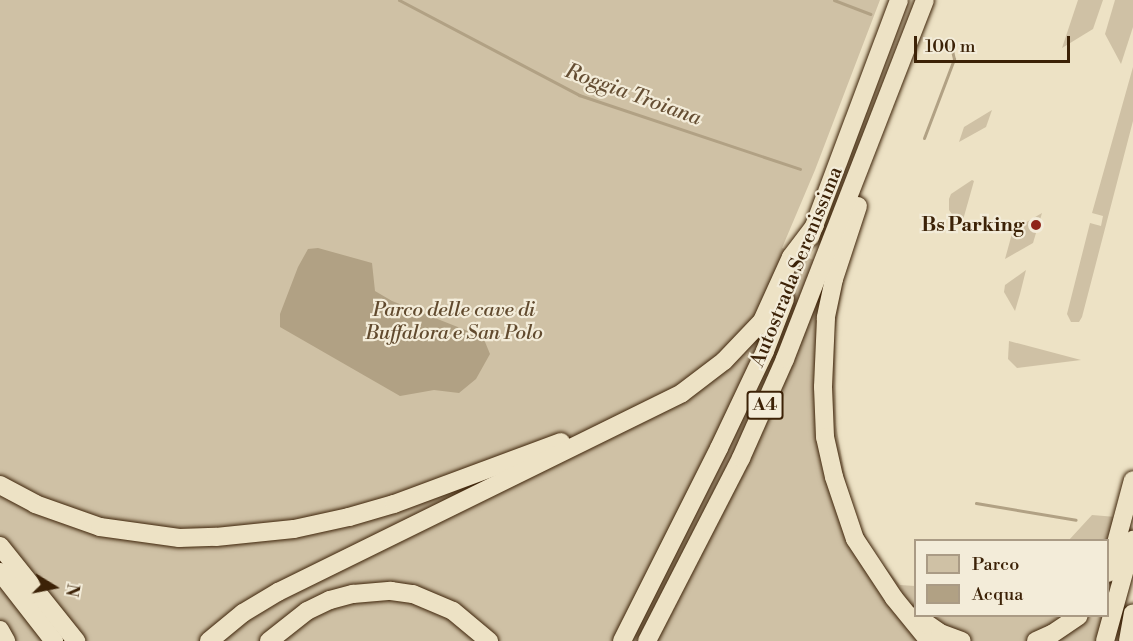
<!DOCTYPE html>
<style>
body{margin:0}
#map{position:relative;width:1133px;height:641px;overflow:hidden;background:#ede2c5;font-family:"Libre Bodoni",serif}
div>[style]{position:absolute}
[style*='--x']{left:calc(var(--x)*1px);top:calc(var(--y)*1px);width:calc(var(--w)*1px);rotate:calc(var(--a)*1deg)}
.green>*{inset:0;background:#cfc1a5}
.water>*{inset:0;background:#b1a184}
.stream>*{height:3px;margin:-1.5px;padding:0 1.5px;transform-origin:1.5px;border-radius:1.5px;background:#b1a184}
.roads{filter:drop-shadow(0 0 2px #3c2207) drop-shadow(0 0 2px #3c2207)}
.motorway>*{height:18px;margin:-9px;padding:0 9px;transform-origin:9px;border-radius:9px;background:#ede2c5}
.dots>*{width:16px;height:16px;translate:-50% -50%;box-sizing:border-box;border:3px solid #f3ecd9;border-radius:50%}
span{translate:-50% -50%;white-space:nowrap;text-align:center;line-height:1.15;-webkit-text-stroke:4.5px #f3ecd9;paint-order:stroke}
.shield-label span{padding:2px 4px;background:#f3ecd9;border:2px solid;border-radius:4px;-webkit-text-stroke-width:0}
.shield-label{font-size:18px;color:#3c2207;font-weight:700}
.poi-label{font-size:20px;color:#3c2207;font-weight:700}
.right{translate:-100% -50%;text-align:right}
.street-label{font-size:20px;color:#3c2207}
.park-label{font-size:20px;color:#614a2e;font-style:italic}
.water-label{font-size:21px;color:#654e33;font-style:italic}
.legend{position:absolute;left:914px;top:539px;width:195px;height:78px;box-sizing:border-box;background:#f3ecd9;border:2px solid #aa9b85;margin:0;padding:8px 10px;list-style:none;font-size:18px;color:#3c2207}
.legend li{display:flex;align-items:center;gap:12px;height:30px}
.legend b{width:30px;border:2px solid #aa9b85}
.north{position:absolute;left:24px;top:557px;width:60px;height:60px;-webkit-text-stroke:4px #f3ecd9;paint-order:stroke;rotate:100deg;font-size:16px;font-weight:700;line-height:24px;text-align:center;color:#3c2207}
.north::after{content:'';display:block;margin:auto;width:21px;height:27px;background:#3c2207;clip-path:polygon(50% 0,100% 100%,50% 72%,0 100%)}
.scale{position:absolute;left:914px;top:36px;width:156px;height:27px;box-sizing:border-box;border:3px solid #3c2207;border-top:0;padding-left:8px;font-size:18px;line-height:21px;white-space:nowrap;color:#3c2207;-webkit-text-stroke:4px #f3ecd9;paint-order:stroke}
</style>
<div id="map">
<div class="green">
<i style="clip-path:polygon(0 0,880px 0,815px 170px,782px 248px,845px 272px,835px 333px,836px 425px,846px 482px,858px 522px,876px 556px,900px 585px,915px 586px,916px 616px,1108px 616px,1108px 540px,1069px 540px,1092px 515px,1116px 517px,1126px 641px,0 641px)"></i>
<i style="clip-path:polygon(1078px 0,1103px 0,1093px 29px,1062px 48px)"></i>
<i style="clip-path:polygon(1115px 0,1133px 0,1133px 27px,1121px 64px,1105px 34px)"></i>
<i style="clip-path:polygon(1133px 67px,1133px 121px,1082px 317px,1079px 322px,1071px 322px,1067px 314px,1090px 223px,1101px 226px,1103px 216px,1092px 213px)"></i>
<i style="clip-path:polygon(992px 110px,986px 127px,959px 142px,964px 127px)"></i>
<i style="clip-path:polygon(972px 180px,974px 181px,961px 227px,949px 210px,949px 199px,951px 194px)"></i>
<i style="clip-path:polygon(1042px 213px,1033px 243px,1005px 259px,1013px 230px)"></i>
<i style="clip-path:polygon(1026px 270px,1020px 294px,1015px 311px,1004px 292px,1005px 285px)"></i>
<i style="clip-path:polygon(1009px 341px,1081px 360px,1017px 368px,1008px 359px)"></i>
</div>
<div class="water">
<i style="clip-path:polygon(318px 248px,372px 263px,375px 291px,392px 301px,483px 337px,490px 354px,476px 379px,459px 393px,434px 390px,400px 396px,280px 327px,280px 314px,298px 267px,308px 249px)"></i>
</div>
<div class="stream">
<i style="--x:399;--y:0;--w:204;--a:27.8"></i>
<i style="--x:579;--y:95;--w:233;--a:18.5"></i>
<i style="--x:834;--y:0;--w:39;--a:21"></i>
<i style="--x:924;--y:138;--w:85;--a:-69.2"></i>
<i style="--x:954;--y:59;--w:9;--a:-103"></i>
<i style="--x:952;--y:50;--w:11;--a:-139"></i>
<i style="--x:976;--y:503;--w:101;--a:9.6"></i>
</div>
<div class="roads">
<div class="motorway">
<i style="--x:858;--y:206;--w:77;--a:108.2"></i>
<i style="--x:834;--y:279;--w:40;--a:102"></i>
<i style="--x:826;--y:318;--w:69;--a:92.5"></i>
<i style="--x:823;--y:387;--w:50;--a:87.7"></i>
<i style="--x:825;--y:437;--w:41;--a:77.3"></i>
<i style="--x:834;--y:477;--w:65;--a:71.3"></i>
<i style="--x:855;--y:539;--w:71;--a:56.5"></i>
<i style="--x:894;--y:598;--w:55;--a:50.9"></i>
<i style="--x:810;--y:237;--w:253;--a:-69.4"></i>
<i style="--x:0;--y:485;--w:40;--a:28"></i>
<i style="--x:35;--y:504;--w:69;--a:19.5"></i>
<i style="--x:100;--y:527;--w:80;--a:7.9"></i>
<i style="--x:179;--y:538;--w:37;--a:-2"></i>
<i style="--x:216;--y:537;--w:78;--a:-5.9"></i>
<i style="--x:294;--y:529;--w:56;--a:-12.3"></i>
<i style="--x:349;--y:517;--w:47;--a:-16.1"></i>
<i style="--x:394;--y:504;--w:178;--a:-20.4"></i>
<i style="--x:0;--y:546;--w:122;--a:51.3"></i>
<i style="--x:0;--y:572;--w:88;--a:52"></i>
<i style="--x:1108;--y:573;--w:96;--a:-75"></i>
<i style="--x:916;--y:616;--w:29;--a:35"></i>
<i style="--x:940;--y:633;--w:23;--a:20"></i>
<i style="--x:0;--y:630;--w:13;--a:61"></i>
<i style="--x:209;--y:641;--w:44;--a:-39.5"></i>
<i style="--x:243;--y:613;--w:41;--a:-31"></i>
<i style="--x:278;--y:592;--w:450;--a:-26.2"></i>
<i style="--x:682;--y:393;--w:53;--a:-37.3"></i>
<i style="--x:724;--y:361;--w:55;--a:-46.5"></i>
<i style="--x:762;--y:321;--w:70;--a:-65.6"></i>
<i style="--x:791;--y:257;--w:40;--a:-53"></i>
<i style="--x:269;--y:641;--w:48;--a:-38.3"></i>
<i style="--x:307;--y:611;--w:25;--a:-26"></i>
<i style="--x:330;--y:600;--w:24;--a:-15"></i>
<i style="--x:353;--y:594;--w:38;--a:-5"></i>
<i style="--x:391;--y:591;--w:22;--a:8"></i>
<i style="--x:413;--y:594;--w:43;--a:23"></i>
<i style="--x:453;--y:611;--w:47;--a:39.8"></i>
<i style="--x:622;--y:641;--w:216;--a:-63.3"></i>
<i style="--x:719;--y:448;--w:107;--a:-64.6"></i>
<i style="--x:765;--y:351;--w:56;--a:-69"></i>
<i style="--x:647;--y:641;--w:206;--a:-62.8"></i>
<i style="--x:741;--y:458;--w:108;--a:-66"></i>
<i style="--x:785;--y:359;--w:385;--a:-68.7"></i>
<i style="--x:1036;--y:641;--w:17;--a:-24"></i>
<i style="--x:1052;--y:634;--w:32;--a:-34"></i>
<i style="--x:1105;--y:641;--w:105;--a:-74.5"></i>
<i style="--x:1128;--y:641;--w:28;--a:-80"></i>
</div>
</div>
<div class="dots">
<i style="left:1036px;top:225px;background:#8f2418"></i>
</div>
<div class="shield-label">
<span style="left:765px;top:405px">A4</span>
</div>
<div class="poi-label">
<span class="right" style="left:1024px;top:225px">Bs Parking</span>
</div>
<div class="street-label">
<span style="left:797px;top:267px;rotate:-68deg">Autostrada Serenissima</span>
</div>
<div class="park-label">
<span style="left:454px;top:322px">Parco delle cave di<br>Buffalora e San Polo</span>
</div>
<div class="water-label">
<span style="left:633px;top:95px;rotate:20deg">Roggia Troiana</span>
</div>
<ul class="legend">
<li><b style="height:16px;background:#cfc1a5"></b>Parco</li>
<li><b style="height:16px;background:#b1a184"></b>Acqua</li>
</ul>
<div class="north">N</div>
<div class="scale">100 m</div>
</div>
